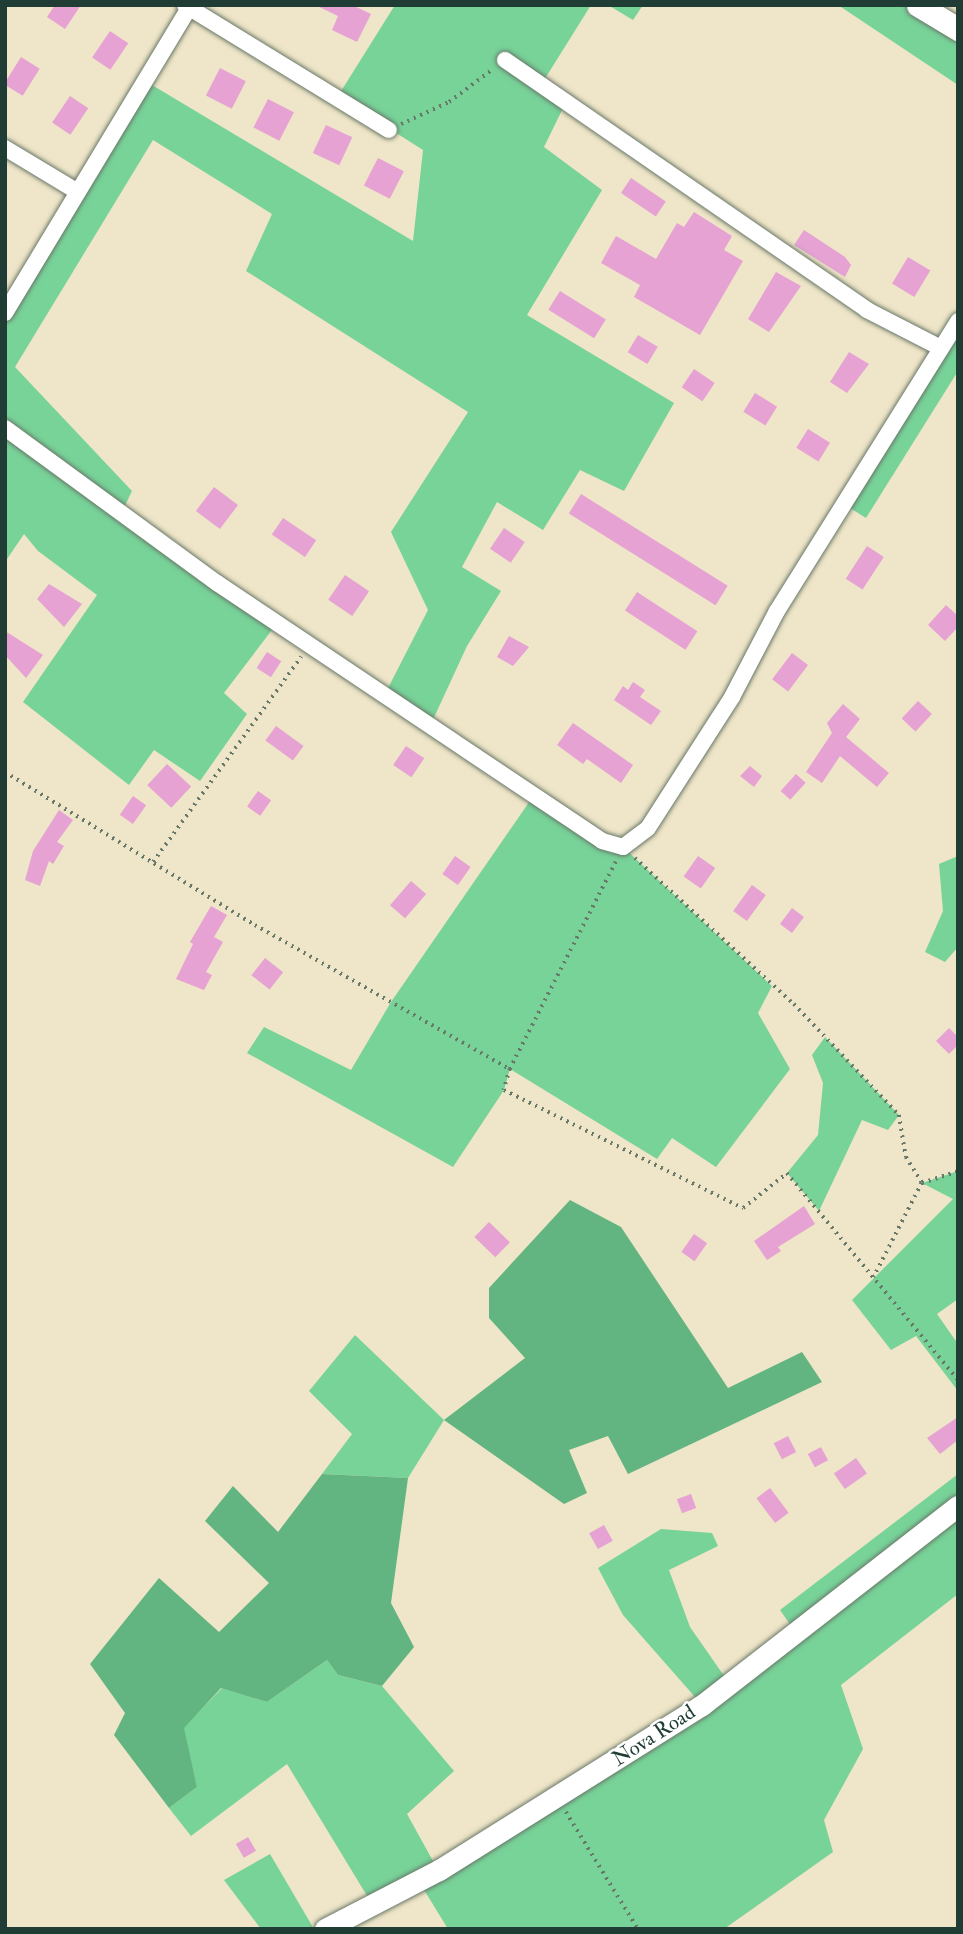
<!DOCTYPE html>
<style>
body{margin:0}
#map{position:relative;width:963px;height:1934px;overflow:hidden;background:#efe5c8;font-family:"IM FELL Double Pica",serif}
div>[style]{position:absolute}
[style*='--x']{left:calc(var(--x)*1px);top:calc(var(--y)*1px);width:calc(var(--w)*1px);rotate:calc(var(--a)*1deg)}
.green>*{inset:0;background:#78d399}
.forest>*{inset:0;background:#62b581}
.building>*{inset:0;background:#e5a2d2;transform-origin:0 0}
.path>*{height:3.5px;margin-top:-1.75px;transform-origin:0;background:repeating-linear-gradient(90deg,#687868 0 2px,transparent 0 7px)}
.roads{filter:drop-shadow(0 0 2px #687868) drop-shadow(0 0 2px #687868)}
.minor>*{height:16px;margin:-8px;padding:0 8px;transform-origin:8px;border-radius:8px;background:#fff}
.tertiary>*{height:21px;margin:-10.5px;padding:0 10.5px;transform-origin:10.5px;border-radius:10.5px;background:#fff}
.secondary>*{height:23px;margin:-11.5px;padding:0 11.5px;transform-origin:11.5px;border-radius:11.5px;background:#fff}
span{translate:-50% -50%;white-space:nowrap;text-align:center;line-height:1.15;-webkit-text-stroke:5px #fff;paint-order:stroke}
.street-label{font-size:21px;color:#1f3d34}
.frame{position:absolute;inset:0;border:7px solid #1f3d34;pointer-events:none}
</style>
<div id="map">
<div class="green">
<i style="clip-path:polygon(395px 5px,591px 5px,541px 85px,565px 104px,544px 147px,602px 190px,527px 315px,674px 403px,624px 491px,580px 470px,543px 530px,497px 502px,462px 567px,501px 591px,467px 646px,431px 724px,386px 692px,428px 610px,391px 532px,468px 412px,246px 271px,272px 214px,153px 140px,15px 367px,132px 491px,122px 512px,278px 622px,224px 693px,247px 714px,200px 781px,154px 750px,129px 785px,23px 702px,97px 595px,38px 551px,24px 534px,5px 562px,5px 313px,147px 82px,413px 241px,423px 150px,338px 96px)"></i>
<i style="clip-path:polygon(608px 5px,643px 5px,633px 20px)"></i>
<i style="clip-path:polygon(838px 5px,918px 5px,958px 28px,958px 85px)"></i>
<i style="clip-path:polygon(958px 321px,958px 371px,866px 518px,842px 503px)"></i>
<i style="clip-path:polygon(534px 795px,623px 847px,772px 986px,758px 1013px,790px 1069px,716px 1167px,672px 1138px,657px 1159px,510px 1069px,504px 1090px,453px 1167px,247px 1053px,264px 1027px,351px 1070px,391px 1002px)"></i>
<i style="clip-path:polygon(958px 856px,958px 947px,945px 962px,925px 952px,943px 911px,939px 864px)"></i>
<i style="clip-path:polygon(825px 1037px,899px 1115px,888px 1130px,862px 1120px,819px 1211px,787px 1173px,818px 1135px,823px 1083px,812px 1055px)"></i>
<i style="clip-path:polygon(958px 1171px,958px 1299px,937px 1314px,958px 1344px,958px 1391px,916px 1336px,891px 1350px,852px 1300px,953px 1199px,922px 1183px)"></i>
<i style="clip-path:polygon(355px 1335px,444px 1420px,408px 1478px,322px 1474px,352px 1434px,309px 1391px)"></i>
<i style="clip-path:polygon(958px 1474px,958px 1594px,841px 1685px,863px 1749px,824px 1820px,833px 1852px,724px 1929px,448px 1929px,418px 1880px,372px 1904px,287px 1764px,191px 1836px,169px 1808px,197px 1787px,183px 1728px,222px 1688px,267px 1702px,327px 1660px,338px 1675px,382px 1686px,454px 1771px,407px 1814px,438px 1870px,702px 1705px,623px 1615px,598px 1568px,661px 1529px,712px 1533px,718px 1546px,669px 1570px,690px 1627px,729px 1683px,794px 1630px,780px 1610px)"></i>
<i style="clip-path:polygon(270px 1854px,314px 1929px,261px 1929px,224px 1880px)"></i>
</div>
<div class="forest">
<i style="clip-path:polygon(570px 1200px,621px 1227px,728px 1388px,802px 1352px,822px 1382px,628px 1474px,608px 1436px,569px 1450px,587px 1493px,564px 1504px,444px 1420px,525px 1358px,489px 1318px,489px 1288px)"></i>
<i style="clip-path:polygon(322px 1474px,408px 1478px,391px 1603px,414px 1647px,382px 1686px,338px 1675px,327px 1660px,267px 1702px,221px 1688px,184px 1728px,197px 1787px,169px 1808px,114px 1735px,125px 1713px,90px 1664px,159px 1578px,219px 1632px,269px 1583px,205px 1521px,233px 1486px,278px 1532px)"></i>
</div>
<div class="building">
<i style="clip-path:polygon(55px 5px,81px 5px,65px 29px,47px 17px)"></i>
<i style="clip-path:polygon(315px 5px,352px 5px,371px 14px,357px 42px,332px 30px,338px 16px)"></i>
<i style="left:110px;top:31px;width:22px;height:32px;rotate:34deg"></i>
<i style="left:21px;top:57px;width:22px;height:32px;rotate:32deg"></i>
<i style="left:220px;top:68px;width:29px;height:31px;rotate:27deg"></i>
<i style="left:70px;top:96px;width:22px;height:32px;rotate:34deg"></i>
<i style="left:268px;top:99px;width:29px;height:32px;rotate:27deg"></i>
<i style="left:326px;top:125px;width:29px;height:31px;rotate:25deg"></i>
<i style="left:378px;top:158px;width:29px;height:31px;rotate:27deg"></i>
<i style="left:631px;top:178px;width:42px;height:18px;rotate:34deg"></i>
<i style="clip-path:polygon(694px 212px,732px 236px,724px 250px,743px 261px,700px 335px,634px 297px,640px 285px,601px 263px,616px 236px,656px 259px,677px 223px,684px 227px)"></i>
<i style="clip-path:polygon(804px 230px,845px 257px,851px 265px,845px 277px,794px 245px)"></i>
<i style="left:908px;top:257px;width:26px;height:31px;rotate:31deg"></i>
<i style="clip-path:polygon(776px 272px,801px 286px,769px 332px,748px 319px)"></i>
<i style="left:560px;top:291px;width:54px;height:22px;rotate:32deg"></i>
<i style="left:638px;top:335px;width:23px;height:20px;rotate:31deg"></i>
<i style="clip-path:polygon(849px 352px,869px 364px,847px 393px,830px 382px)"></i>
<i style="left:694px;top:369px;width:25px;height:22px;rotate:34deg"></i>
<i style="left:755px;top:393px;width:26px;height:22px;rotate:32deg"></i>
<i style="left:808px;top:429px;width:26px;height:22px;rotate:32deg"></i>
<i style="left:214px;top:487px;width:30px;height:30px;rotate:37deg"></i>
<i style="left:581px;top:494px;width:173px;height:23px;rotate:32deg"></i>
<i style="left:283px;top:518px;width:40px;height:20px;rotate:34deg"></i>
<i style="left:504px;top:528px;width:25px;height:25px;rotate:34deg"></i>
<i style="left:867px;top:546px;width:20px;height:39px;rotate:33deg"></i>
<i style="left:345px;top:575px;width:29px;height:30px;rotate:34deg"></i>
<i style="clip-path:polygon(49px 584px,82px 604px,64px 627px,37px 599px)"></i>
<i style="left:637px;top:592px;width:72px;height:22px;rotate:33deg"></i>
<i style="clip-path:polygon(946px 605px,958px 616px,958px 627px,945px 641px,928px 625px)"></i>
<i style="clip-path:polygon(5px 631px,43px 655px,26px 678px,5px 655px)"></i>
<i style="clip-path:polygon(509px 636px,529px 647px,513px 666px,497px 657px)"></i>
<i style="left:267px;top:652px;width:17px;height:19px;rotate:33deg"></i>
<i style="left:792px;top:653px;width:20px;height:33px;rotate:37deg"></i>
<i style="clip-path:polygon(633px 682px,645px 690px,640px 697px,661px 711px,651px 725px,614px 700px,623px 686px,628px 690px)"></i>
<i style="left:918px;top:701px;width:19px;height:24px;rotate:43deg"></i>
<i style="clip-path:polygon(843px 704px,860px 719px,846px 737px,889px 773px,877px 787px,840px 756px,822px 783px,806px 772px,832px 733px,827px 723px)"></i>
<i style="clip-path:polygon(573px 723px,633px 765px,621px 783px,587px 759px,583px 764px,557px 745px)"></i>
<i style="left:276px;top:726px;width:34px;height:18px;rotate:36deg"></i>
<i style="left:406px;top:746px;width:22px;height:23px;rotate:34deg"></i>
<i style="left:167px;top:764px;width:33px;height:29px;rotate:43deg"></i>
<i style="clip-path:polygon(750px 766px,762px 776px,754px 787px,740px 776px)"></i>
<i style="left:796px;top:774px;width:13px;height:23px;rotate:42deg"></i>
<i style="left:258px;top:791px;width:16px;height:19px;rotate:35deg"></i>
<i style="left:133px;top:796px;width:16px;height:23px;rotate:35deg"></i>
<i style="clip-path:polygon(59px 810px,73px 820px,57px 842px,64px 846px,53px 864px,49px 861px,40px 886px,25px 880px,33px 851px)"></i>
<i style="left:455px;top:856px;width:19px;height:22px;rotate:35deg"></i>
<i style="left:698px;top:856px;width:21px;height:25px;rotate:35deg"></i>
<i style="left:411px;top:881px;width:20px;height:32px;rotate:41deg"></i>
<i style="left:752px;top:885px;width:17px;height:32px;rotate:36deg"></i>
<i style="clip-path:polygon(211px 906px,227px 915px,214px 937px,223px 942px,206px 972px,212px 975px,204px 990px,176px 979px,193px 944px,190px 942px)"></i>
<i style="left:792px;top:908px;width:15px;height:20px;rotate:37deg"></i>
<i style="left:265px;top:958px;width:23px;height:22px;rotate:38deg"></i>
<i style="clip-path:polygon(949px 1028px,958px 1037px,958px 1045px,949px 1054px,936px 1041px)"></i>
<i style="clip-path:polygon(804px 1206px,815px 1224px,778px 1247px,781px 1251px,767px 1260px,754px 1241px)"></i>
<i style="left:489px;top:1222px;width:29px;height:21px;rotate:44deg"></i>
<i style="left:694px;top:1234px;width:16px;height:22px;rotate:35deg"></i>
<i style="clip-path:polygon(958px 1417px,958px 1440px,940px 1454px,927px 1438px)"></i>
<i style="left:788px;top:1436px;width:18px;height:16px;rotate:63deg"></i>
<i style="left:821px;top:1447px;width:15px;height:15px;rotate:62deg"></i>
<i style="left:856px;top:1458px;width:19px;height:27px;rotate:55deg"></i>
<i style="left:770px;top:1488px;width:31px;height:17px;rotate:53deg"></i>
<i style="left:691px;top:1494px;width:15px;height:15px;rotate:70deg"></i>
<i style="left:604px;top:1525px;width:18px;height:17px;rotate:61deg"></i>
<i style="left:248px;top:1837px;width:16px;height:14px;rotate:60deg"></i>
</div>
<div class="path">
<i style="--x:401;--y:124;--w:53;--a:-24.6"></i>
<i style="--x:449;--y:102;--w:55;--a:-36.9"></i>
<i style="--x:5;--y:772;--w:293;--a:31.5"></i>
<i style="--x:255;--y:925;--w:293;--a:29.5"></i>
<i style="--x:635;--y:858;--w:216;--a:42.6"></i>
<i style="--x:794;--y:1004;--w:153;--a:46.6"></i>
<i style="--x:899;--y:1115;--w:43;--a:80.5"></i>
<i style="--x:906;--y:1157;--w:31;--a:58"></i>
<i style="--x:922;--y:1183;--w:106;--a:117.1"></i>
<i style="--x:153;--y:862;--w:253;--a:-54.2"></i>
<i style="--x:616;--y:862;--w:233;--a:117.1"></i>
<i style="--x:510;--y:1069;--w:22;--a:106"></i>
<i style="--x:504;--y:1090;--w:267;--a:26.3"></i>
<i style="--x:743;--y:1208;--w:56;--a:-38.5"></i>
<i style="--x:787;--y:1173;--w:268;--a:50.4"></i>
<i style="--x:922;--y:1183;--w:38;--a:-18"></i>
<i style="--x:566;--y:1812;--w:137;--a:58.4"></i>
</div>
<div class="roads">
<div class="minor">
<i style="--x:185;--y:5;--w:239;--a:31.5"></i>
<i style="--x:505;--y:60;--w:440;--a:34.6"></i>
<i style="--x:867;--y:310;--w:83;--a:27.2"></i>
<i style="--x:5;--y:148;--w:85;--a:31.1"></i>
<i style="--x:5;--y:313;--w:360;--a:-58.9"></i>
<i style="--x:5;--y:428;--w:263;--a:36.2"></i>
<i style="--x:217;--y:583;--w:463;--a:33.8"></i>
<i style="--x:602;--y:841;--w:22;--a:16"></i>
<i style="--x:623;--y:847;--w:31;--a:-37"></i>
<i style="--x:648;--y:828;--w:156;--a:-57.3"></i>
<i style="--x:732;--y:697;--w:97;--a:-62.4"></i>
<i style="--x:777;--y:611;--w:342;--a:-58"></i>
</div>
<div class="tertiary">
<i style="--x:325;--y:1929;--w:128;--a:-27.4"></i>
<i style="--x:439;--y:1870;--w:310;--a:-32.1"></i>
<i style="--x:702;--y:1705;--w:324;--a:-37.9"></i>
</div>
<div class="secondary">
<i style="--x:918;--y:5;--w:47;--a:31"></i>
</div>
</div>
<div class="street-label">
<span style="left:654px;top:1736px;rotate:-33deg">Nova Road</span>
</div>
<div class="frame"></div>
</div>
